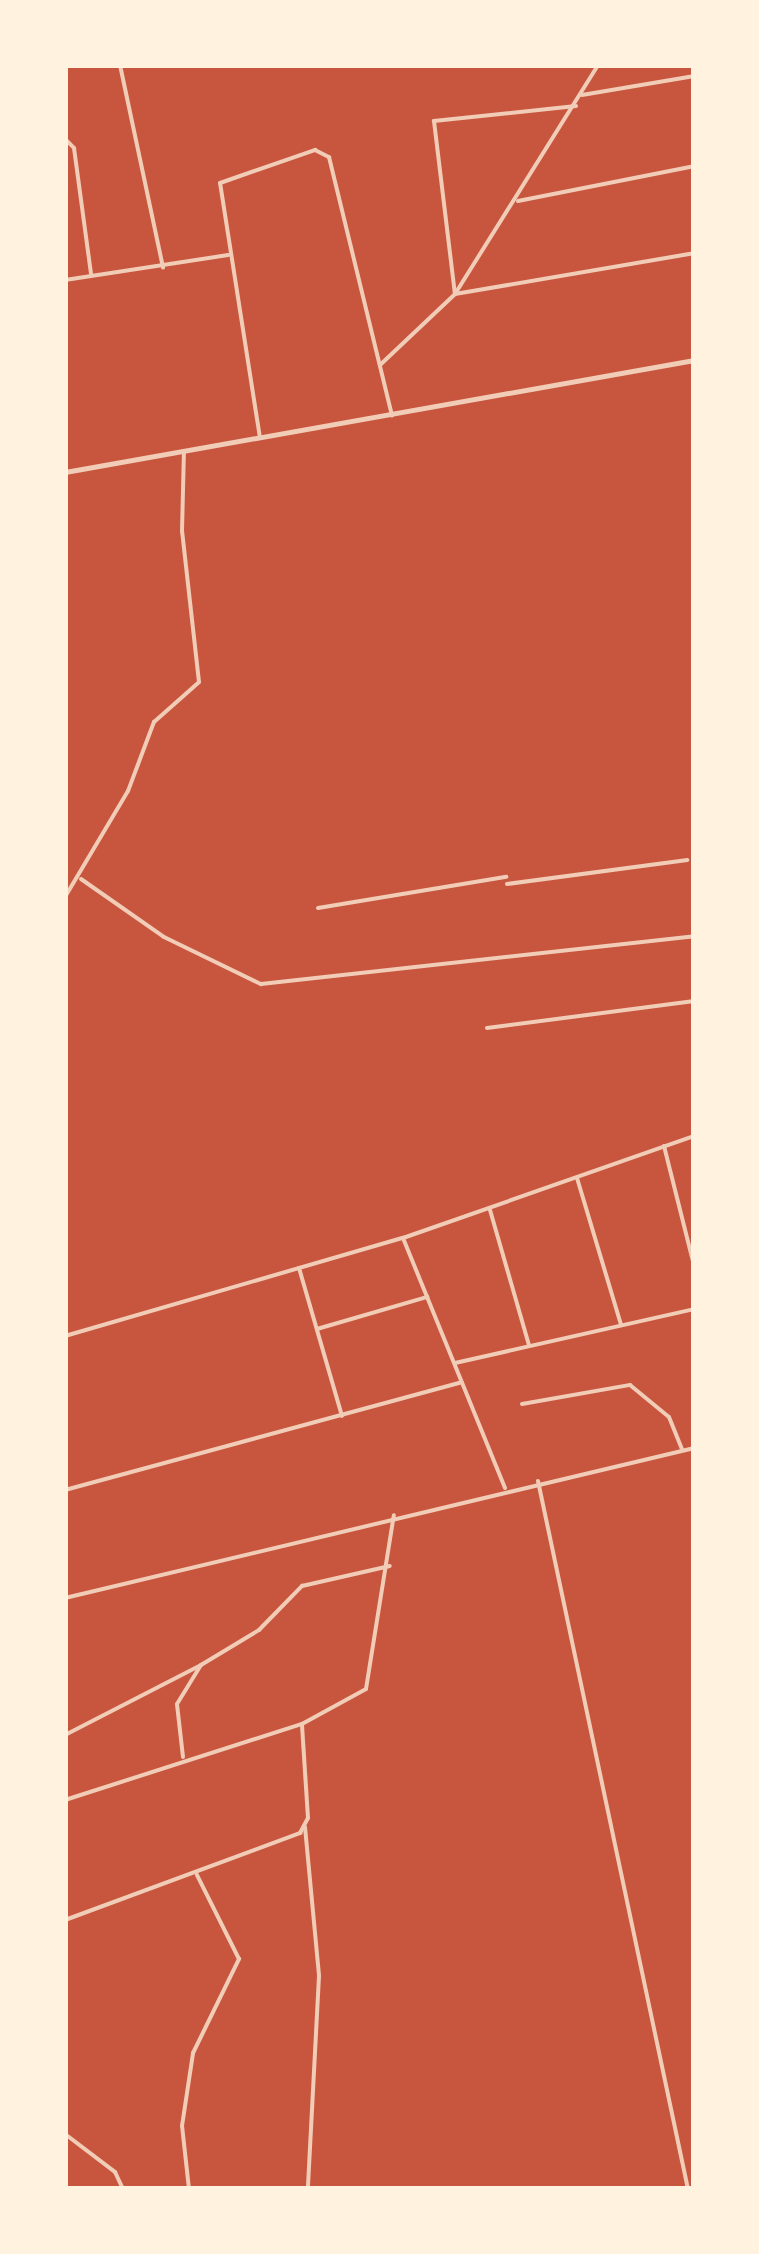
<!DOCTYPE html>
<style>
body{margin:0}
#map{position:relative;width:759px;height:2254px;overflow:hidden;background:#c8553d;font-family:"Noto Sans",sans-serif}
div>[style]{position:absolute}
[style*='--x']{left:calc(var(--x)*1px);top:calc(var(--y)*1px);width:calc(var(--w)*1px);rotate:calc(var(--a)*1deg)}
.minor>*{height:4px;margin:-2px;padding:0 2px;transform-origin:2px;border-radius:2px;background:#f1ccb7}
.tertiary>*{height:5px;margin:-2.5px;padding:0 2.5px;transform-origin:2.5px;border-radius:2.5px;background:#f1ccb7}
span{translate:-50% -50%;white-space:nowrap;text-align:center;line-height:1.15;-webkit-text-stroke:8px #fff3e0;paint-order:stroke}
.frame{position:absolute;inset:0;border:68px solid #fff3e0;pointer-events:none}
</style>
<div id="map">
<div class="minor">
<i style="--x:120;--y:65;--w:207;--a:78"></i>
<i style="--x:226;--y:65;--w:31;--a:0"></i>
<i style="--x:582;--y:95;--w:114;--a:-9.6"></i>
<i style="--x:576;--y:106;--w:143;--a:174"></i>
<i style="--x:434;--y:121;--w:174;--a:83.1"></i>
<i style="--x:455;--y:294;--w:242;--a:-9.7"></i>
<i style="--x:65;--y:139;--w:13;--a:45"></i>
<i style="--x:74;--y:148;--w:127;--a:82.3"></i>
<i style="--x:518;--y:201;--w:179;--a:-11.2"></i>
<i style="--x:65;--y:280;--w:165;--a:-8.7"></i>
<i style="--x:380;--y:365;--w:103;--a:-43.4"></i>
<i style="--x:455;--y:294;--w:270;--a:-58"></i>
<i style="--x:260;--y:438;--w:258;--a:-98.9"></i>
<i style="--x:220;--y:183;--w:101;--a:-19.2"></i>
<i style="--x:315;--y:150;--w:16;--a:27"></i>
<i style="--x:329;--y:157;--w:266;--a:76.3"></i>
<i style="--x:81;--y:879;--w:101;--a:34.9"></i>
<i style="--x:164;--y:937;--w:108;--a:25.9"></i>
<i style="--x:261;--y:984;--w:436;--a:-6.3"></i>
<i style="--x:507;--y:884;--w:182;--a:-7.6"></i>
<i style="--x:65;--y:897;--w:123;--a:-59.3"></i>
<i style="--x:128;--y:791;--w:74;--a:-69.4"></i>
<i style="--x:154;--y:722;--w:60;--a:-41.6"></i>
<i style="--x:199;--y:682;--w:152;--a:-96.4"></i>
<i style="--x:182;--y:531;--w:80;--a:-88.6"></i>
<i style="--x:318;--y:908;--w:191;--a:-9.4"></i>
<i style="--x:487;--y:1028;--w:209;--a:-7.4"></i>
<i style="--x:664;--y:1146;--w:123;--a:75.9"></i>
<i style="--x:577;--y:1178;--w:153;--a:73.3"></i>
<i style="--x:490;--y:1210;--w:141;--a:73.9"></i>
<i style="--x:403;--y:1238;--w:270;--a:67.8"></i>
<i style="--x:299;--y:1268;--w:154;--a:73.8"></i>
<i style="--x:317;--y:1329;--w:115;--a:-16.2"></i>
<i style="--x:65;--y:1336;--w:352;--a:-16.2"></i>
<i style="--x:403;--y:1238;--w:308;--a:-19.3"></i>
<i style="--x:455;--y:1363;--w:245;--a:-12.7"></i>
<i style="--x:522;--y:1404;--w:110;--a:-10"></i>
<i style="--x:630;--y:1385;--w:50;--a:39.4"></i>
<i style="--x:669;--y:1417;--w:35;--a:68"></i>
<i style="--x:538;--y:1481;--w:724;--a:78.04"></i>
<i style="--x:65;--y:1490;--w:411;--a:-15.2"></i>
<i style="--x:65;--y:1598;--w:647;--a:-13.41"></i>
<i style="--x:65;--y:1735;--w:153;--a:-27.2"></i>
<i style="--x:183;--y:1757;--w:53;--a:-96.5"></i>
<i style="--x:177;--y:1704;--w:46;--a:-58.4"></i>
<i style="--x:201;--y:1665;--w:68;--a:-31.1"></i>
<i style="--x:259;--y:1630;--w:62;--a:-45.7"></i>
<i style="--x:302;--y:1586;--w:90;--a:-12.8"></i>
<i style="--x:65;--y:1800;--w:249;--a:-17.8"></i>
<i style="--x:305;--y:1827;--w:150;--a:84.6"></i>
<i style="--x:319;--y:1976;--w:213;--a:93"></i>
<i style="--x:65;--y:1920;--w:251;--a:-20.3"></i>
<i style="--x:300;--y:1833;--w:17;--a:-62"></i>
<i style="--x:308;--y:1818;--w:94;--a:-93.7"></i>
<i style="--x:302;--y:1724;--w:73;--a:-28.7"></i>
<i style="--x:366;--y:1689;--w:176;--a:-80.9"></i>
<i style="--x:65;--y:2134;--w:63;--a:37.2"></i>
<i style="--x:115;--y:2172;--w:19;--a:65"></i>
<i style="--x:189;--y:2189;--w:63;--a:-96.3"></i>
<i style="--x:182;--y:2126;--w:74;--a:-81.4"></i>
<i style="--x:193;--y:2053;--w:105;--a:-63.9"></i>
<i style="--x:239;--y:1959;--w:94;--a:-116.6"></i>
</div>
<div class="tertiary">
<i style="--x:65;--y:472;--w:639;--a:-10.1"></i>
</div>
<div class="frame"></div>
</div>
